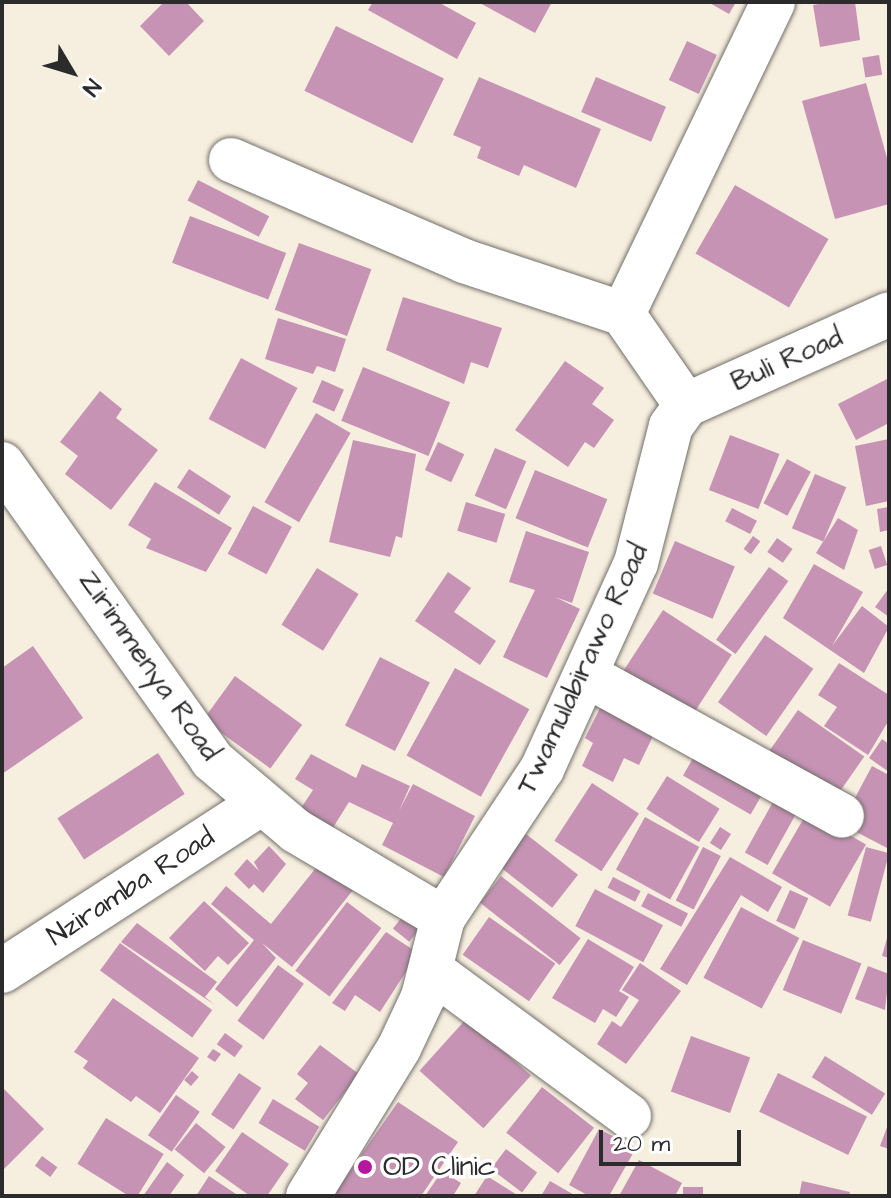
<!DOCTYPE html>
<style>
body{margin:0}
#map{position:relative;width:891px;height:1198px;overflow:hidden;background:#f6eede;font-family:"Architects Daughter",sans-serif}
div>[style]{position:absolute}
[style*='--x']{left:calc(var(--x)*1px);top:calc(var(--y)*1px);width:calc(var(--w)*1px);rotate:calc(var(--a)*1deg)}
.building>*{inset:0;background:#c693b5;transform-origin:0 0}
.roads{filter:drop-shadow(0 0 2px #726f6a) drop-shadow(0 0 2px #726f6a)}
.minor>*{height:44px;margin:-22px;padding:0 22px;transform-origin:22px;border-radius:22px;background:#fff}
.dots>*{width:22px;height:22px;translate:-50% -50%;box-sizing:border-box;border:4px solid #fff;border-radius:50%}
span{translate:-50% -50%;white-space:nowrap;text-align:center;line-height:1.15;-webkit-text-stroke:7px #fff;paint-order:stroke}
.street-label{font-size:28px;color:#2b2b2b}
.poi-label{font-size:28px;color:#2b2b2b}
.left{translate:0 -50%;text-align:left}
.frame{position:absolute;inset:0;border:4px solid #2b2b2b;pointer-events:none}
.north{position:absolute;left:32px;top:32px;width:80px;height:80px;-webkit-text-stroke:6px #fff;paint-order:stroke;rotate:128deg;font-size:22px;font-weight:700;line-height:32px;text-align:center;color:#2b2b2b}
.north::after{content:'';display:block;margin:auto;width:28px;height:36px;background:#2b2b2b;clip-path:polygon(50% 0,100% 100%,50% 72%,0 100%)}
.scale{position:absolute;left:599px;top:1130px;width:142px;height:36px;box-sizing:border-box;border:4px solid #2b2b2b;border-top:0;padding-left:10px;font-size:24px;line-height:28px;white-space:nowrap;color:#2b2b2b;-webkit-text-stroke:6px #fff;paint-order:stroke}
</style>
<div id="map">
<div class="building">
<i style="clip-path:polygon(164px 2px,186px 2px,204px 21px,169px 56px,140px 26px)"></i>
<i style="clip-path:polygon(373px 2px,438px 2px,476px 23px,457px 59px,368px 10px)"></i>
<i style="clip-path:polygon(478px 2px,552px 2px,535px 33px)"></i>
<i style="clip-path:polygon(708px 2px,736px 2px,729px 14px)"></i>
<i style="clip-path:polygon(830px 2px,855px 2px,860px 40px,820px 47px,813px 5px)"></i>
<i style="left:336px;top:26px;width:120px;height:72px;rotate:26deg"></i>
<i style="left:687px;top:41px;width:33px;height:43px;rotate:25deg"></i>
<i style="left:879px;top:55px;width:20px;height:17px;rotate:81deg"></i>
<i style="clip-path:polygon(479px 77px,601px 129px,576px 188px,524px 165px,519px 176px,477px 158px,481px 147px,453px 135px)"></i>
<i style="left:596px;top:77px;width:76px;height:38px;rotate:23deg"></i>
<i style="clip-path:polygon(866px 83px,889px 165px,889px 204px,835px 219px,802px 101px)"></i>
<i style="left:198px;top:180px;width:80px;height:23px;rotate:27deg"></i>
<i style="left:735px;top:185px;width:108px;height:79px;rotate:30deg"></i>
<i style="left:190px;top:216px;width:103px;height:50px;rotate:21deg"></i>
<i style="left:299px;top:243px;width:77px;height:71px;rotate:20deg"></i>
<i style="clip-path:polygon(403px 297px,502px 328px,488px 368px,471px 362px,464px 384px,386px 350px)"></i>
<i style="clip-path:polygon(278px 318px,346px 339px,335px 372px,317px 366px,313px 374px,265px 359px)"></i>
<i style="left:241px;top:358px;width:64px;height:69px;rotate:28deg"></i>
<i style="clip-path:polygon(565px 361px,604px 388px,592px 404px,614px 420px,594px 448px,585px 442px,568px 467px,515px 430px)"></i>
<i style="left:363px;top:367px;width:94px;height:58px;rotate:22deg"></i>
<i style="clip-path:polygon(889px 378px,889px 423px,856px 440px,838px 404px)"></i>
<i style="left:322px;top:380px;width:24px;height:24px;rotate:24deg"></i>
<i style="clip-path:polygon(100px 391px,122px 409px,116px 418px,158px 450px,111px 510px,65px 474px,78px 456px,60px 442px)"></i>
<i style="left:316px;top:413px;width:40px;height:103px;rotate:30deg"></i>
<i style="left:730px;top:435px;width:53px;height:59px;rotate:21deg"></i>
<i style="clip-path:polygon(889px 439px,889px 501px,866px 506px,855px 446px)"></i>
<i style="clip-path:polygon(353px 440px,416px 454px,402px 538px,396px 536px,390px 557px,329px 542px)"></i>
<i style="left:438px;top:442px;width:29px;height:31px;rotate:25deg"></i>
<i style="left:495px;top:448px;width:34px;height:52px;rotate:23deg"></i>
<i style="left:787px;top:459px;width:27px;height:50px;rotate:28deg"></i>
<i style="left:189px;top:469px;width:50px;height:22px;rotate:33deg"></i>
<i style="left:535px;top:470px;width:78px;height:52px;rotate:22deg"></i>
<i style="left:815px;top:474px;width:34px;height:59px;rotate:23deg"></i>
<i style="clip-path:polygon(155px 482px,232px 528px,206px 572px,146px 548px,151px 539px,128px 525px)"></i>
<i style="left:466px;top:502px;width:41px;height:30px;rotate:17deg"></i>
<i style="left:253px;top:506px;width:44px;height:54px;rotate:28deg"></i>
<i style="clip-path:polygon(889px 507px,889px 530px,880px 532px,877px 509px)"></i>
<i style="left:732px;top:508px;width:28px;height:15px;rotate:27deg"></i>
<i style="clip-path:polygon(838px 518px,858px 530px,844px 570px,816px 553px)"></i>
<i style="clip-path:polygon(526px 531px,589px 552px,572px 603px,555px 597px,580px 609px,547px 678px,503px 657px,535px 590px,509px 582px)"></i>
<i style="left:753px;top:536px;width:9px;height:16px;rotate:36deg"></i>
<i style="left:777px;top:538px;width:19px;height:17px;rotate:35deg"></i>
<i style="left:675px;top:541px;width:65px;height:57px;rotate:23deg"></i>
<i style="left:881px;top:546px;width:20px;height:13px;rotate:72deg"></i>
<i style="clip-path:polygon(814px 564px,863px 592px,832px 646px,862px 606px,889px 627px,864px 673px,783px 618px)"></i>
<i style="left:769px;top:567px;width:24px;height:90px;rotate:36deg"></i>
<i style="left:317px;top:568px;width:49px;height:67px;rotate:32deg"></i>
<i style="clip-path:polygon(448px 572px,471px 588px,454px 612px,496px 641px,480px 665px,415px 621px)"></i>
<i style="clip-path:polygon(889px 588px,889px 617px,875px 607px)"></i>
<i style="left:663px;top:610px;width:82px;height:77px;rotate:33deg"></i>
<i style="left:765px;top:635px;width:59px;height:82px;rotate:35deg"></i>
<i style="clip-path:polygon(33px 646px,83px 718px,2px 774px,2px 668px)"></i>
<i style="left:380px;top:657px;width:56px;height:77px;rotate:27deg"></i>
<i style="clip-path:polygon(839px 663px,889px 695px,889px 720px,868px 755px,824px 726px,837px 707px,818px 695px)"></i>
<i style="left:455px;top:668px;width:85px;height:100px;rotate:29deg"></i>
<i style="left:235px;top:676px;width:83px;height:54px;rotate:36deg"></i>
<i style="clip-path:polygon(604px 700px,658px 726px,639px 765px,624px 758px,613px 782px,582px 766px,593px 743px,585px 738px)"></i>
<i style="left:798px;top:710px;width:81px;height:50px;rotate:35deg"></i>
<i style="clip-path:polygon(882px 739px,889px 744px,889px 772px,869px 758px)"></i>
<i style="left:700px;top:746px;width:78px;height:34px;rotate:30deg"></i>
<i style="left:158px;top:753px;width:49px;height:120px;rotate:57deg"></i>
<i style="clip-path:polygon(311px 754px,356px 778px,362px 764px,410px 786px,399px 811px,413px 784px,475px 816px,444px 877px,382px 845px,393px 823px,349px 802px,329px 834px,297px 814px,313px 790px,295px 779px)"></i>
<i style="clip-path:polygon(872px 766px,889px 775px,889px 849px,841px 824px)"></i>
<i style="left:667px;top:776px;width:62px;height:39px;rotate:32deg"></i>
<i style="left:592px;top:783px;width:56px;height:69px;rotate:33deg"></i>
<i style="left:774px;top:800px;width:26px;height:60px;rotate:29deg"></i>
<i style="left:808px;top:811px;width:67px;height:72px;rotate:30deg"></i>
<i style="left:645px;top:817px;width:62px;height:60px;rotate:29deg"></i>
<i style="left:720px;top:827px;width:13px;height:19px;rotate:32deg"></i>
<i style="left:526px;top:834px;width:66px;height:42px;rotate:38deg"></i>
<i style="clip-path:polygon(269px 846px,286px 864px,263px 893px,254px 884px,249px 889px,234px 874px,247px 859px,259px 871px,254px 862px)"></i>
<i style="left:703px;top:847px;width:20px;height:60px;rotate:27deg"></i>
<i style="left:866px;top:847px;width:24px;height:71px;rotate:15deg"></i>
<i style="clip-path:polygon(730px 857px,782px 887px,768px 912px,741px 895px,687px 985px,660px 969px)"></i>
<i style="clip-path:polygon(323px 859px,357px 885px,292px 967px,262px 943px,276px 958px,237px 1007px,215px 989px,254px 940px,211px 904px,226px 886px,271px 924px)"></i>
<i style="left:501px;top:876px;width:101px;height:34px;rotate:38deg"></i>
<i style="left:613px;top:877px;width:31px;height:12px;rotate:27deg"></i>
<i style="left:595px;top:889px;width:77px;height:42px;rotate:28deg"></i>
<i style="left:790px;top:890px;width:20px;height:34px;rotate:24deg"></i>
<i style="left:648px;top:893px;width:45px;height:15px;rotate:27deg"></i>
<i style="clip-path:polygon(204px 901px,249px 943px,228px 965px,218px 956px,205px 971px,169px 938px)"></i>
<i style="left:347px;top:902px;width:43px;height:86px;rotate:37deg"></i>
<i style="left:741px;top:907px;width:66px;height:80px;rotate:28deg"></i>
<i style="left:403px;top:916px;width:21px;height:16px;rotate:39deg"></i>
<i style="left:489px;top:917px;width:81px;height:46px;rotate:35deg"></i>
<i style="clip-path:polygon(137px 923px,217px 982px,205px 997px,215px 1005px,121px 942px)"></i>
<i style="clip-path:polygon(889px 931px,889px 958px,882px 956px)"></i>
<i style="clip-path:polygon(386px 932px,418px 953px,380px 1012px,355px 995px,345px 1011px,332px 1003px)"></i>
<i style="clip-path:polygon(588px 939px,634px 967px,619px 991px,629px 997px,616px 1017px,603px 1009px,595px 1023px,552px 998px)"></i>
<i style="left:803px;top:940px;width:63px;height:54px;rotate:22deg"></i>
<i style="left:120px;top:943px;width:114px;height:34px;rotate:36deg"></i>
<i style="clip-path:polygon(640px 963px,681px 991px,626px 1064px,597px 1044px,612px 1021px,621px 1027px,639px 1000px,622px 990px)"></i>
<i style="left:278px;top:965px;width:32px;height:69px;rotate:36deg"></i>
<i style="clip-path:polygon(868px 966px,889px 974px,885px 1010px,855px 999px)"></i>
<i style="clip-path:polygon(113px 998px,199px 1058px,160px 1113px,136px 1096px,131px 1102px,83px 1068px,88px 1061px,74px 1052px)"></i>
<i style="left:467px;top:1018px;width:86px;height:71px;rotate:42deg"></i>
<i style="left:225px;top:1033px;width:22px;height:14px;rotate:36deg"></i>
<i style="left:691px;top:1036px;width:63px;height:59px;rotate:20deg"></i>
<i style="clip-path:polygon(320px 1045px,359px 1074px,323px 1120px,295px 1099px,308px 1083px,297px 1074px)"></i>
<i style="clip-path:polygon(213px 1049px,221px 1054px,215px 1062px,207px 1057px)"></i>
<i style="left:825px;top:1056px;width:71px;height:25px;rotate:32deg"></i>
<i style="left:192px;top:1071px;width:9px;height:12px;rotate:41deg"></i>
<i style="left:239px;top:1073px;width:27px;height:50px;rotate:34deg"></i>
<i style="left:778px;top:1073px;width:99px;height:43px;rotate:26deg"></i>
<i style="clip-path:polygon(2px 1087px,44px 1129px,2px 1171px)"></i>
<i style="left:542px;top:1087px;width:66px;height:58px;rotate:38deg"></i>
<i style="left:176px;top:1095px;width:29px;height:49px;rotate:35deg"></i>
<i style="left:273px;top:1099px;width:54px;height:28px;rotate:31deg"></i>
<i style="clip-path:polygon(398px 1102px,458px 1142px,421px 1196px,340px 1196px,335px 1192px)"></i>
<i style="left:106px;top:1118px;width:68px;height:54px;rotate:32deg"></i>
<i style="clip-path:polygon(889px 1122px,889px 1149px,880px 1146px)"></i>
<i style="left:196px;top:1123px;width:38px;height:34px;rotate:39deg"></i>
<i style="clip-path:polygon(599px 1129px,636px 1148px,609px 1196px,589px 1196px,569px 1185px)"></i>
<i style="clip-path:polygon(242px 1132px,289px 1164px,267px 1196px,250px 1196px,215px 1171px)"></i>
<i style="left:506px;top:1149px;width:39px;height:25px;rotate:37deg"></i>
<i style="left:42px;top:1156px;width:19px;height:12px;rotate:36deg"></i>
<i style="clip-path:polygon(639px 1160px,682px 1183px,675px 1196px,619px 1196px)"></i>
<i style="clip-path:polygon(167px 1162px,184px 1175px,169px 1196px,143px 1196px)"></i>
<i style="clip-path:polygon(442px 1171px,461px 1183px,453px 1196px,425px 1196px)"></i>
<i style="clip-path:polygon(209px 1176px,239px 1196px,196px 1196px)"></i>
<i style="clip-path:polygon(487px 1176px,519px 1196px,474px 1196px)"></i>
<i style="clip-path:polygon(550px 1181px,576px 1196px,541px 1196px)"></i>
<i style="clip-path:polygon(802px 1181px,850px 1192px,849px 1196px,799px 1196px)"></i>
<i style="left:683px;top:1187px;width:20px;height:9px"></i>
</div>
<div class="roads">
<div class="minor">
<i style="--x:231;--y:160;--w:254;--a:23.4"></i>
<i style="--x:464;--y:261;--w:168;--a:18.4"></i>
<i style="--x:686;--y:405;--w:222;--a:-24.1"></i>
<i style="--x:2;--y:464;--w:363;--a:54.6"></i>
<i style="--x:212;--y:760;--w:110;--a:40.2"></i>
<i style="--x:296;--y:831;--w:171;--a:30.6"></i>
<i style="--x:586;--y:675;--w:292;--a:28.8"></i>
<i style="--x:431;--y:970;--w:246;--a:36.4"></i>
<i style="--x:2;--y:971;--w:307;--a:-32.9"></i>
<i style="--x:308;--y:1196;--w:174;--a:-58.4"></i>
<i style="--x:399;--y:1048;--w:56;--a:-64.8"></i>
<i style="--x:423;--y:997;--w:81;--a:-75.8"></i>
<i style="--x:443;--y:918;--w:179;--a:-56.4"></i>
<i style="--x:542;--y:769;--w:226;--a:-65.5"></i>
<i style="--x:636;--y:563;--w:141;--a:-75.7"></i>
<i style="--x:671;--y:426;--w:26;--a:-54"></i>
<i style="--x:686;--y:405;--w:111;--a:-124.7"></i>
<i style="--x:623;--y:314;--w:346;--a:-64.3"></i>
</div>
</div>
<div class="dots">
<i style="left:365px;top:1167px;background:#b5179e"></i>
</div>
<div class="street-label">
<span style="left:787px;top:360px;rotate:-24deg">Buli Road</span>
<span style="left:149px;top:666px;rotate:55deg">Zirimmenya Road</span>
<span style="left:583px;top:669px;rotate:-65deg">Twamulabirawo Road</span>
<span style="left:131px;top:887px;rotate:-33deg">Nziramba Road</span>
</div>
<div class="poi-label">
<span class="left" style="left:383px;top:1167px">OD Clinic</span>
</div>
<div class="frame"></div>
<div class="north">N</div>
<div class="scale">20 m</div>
</div>
